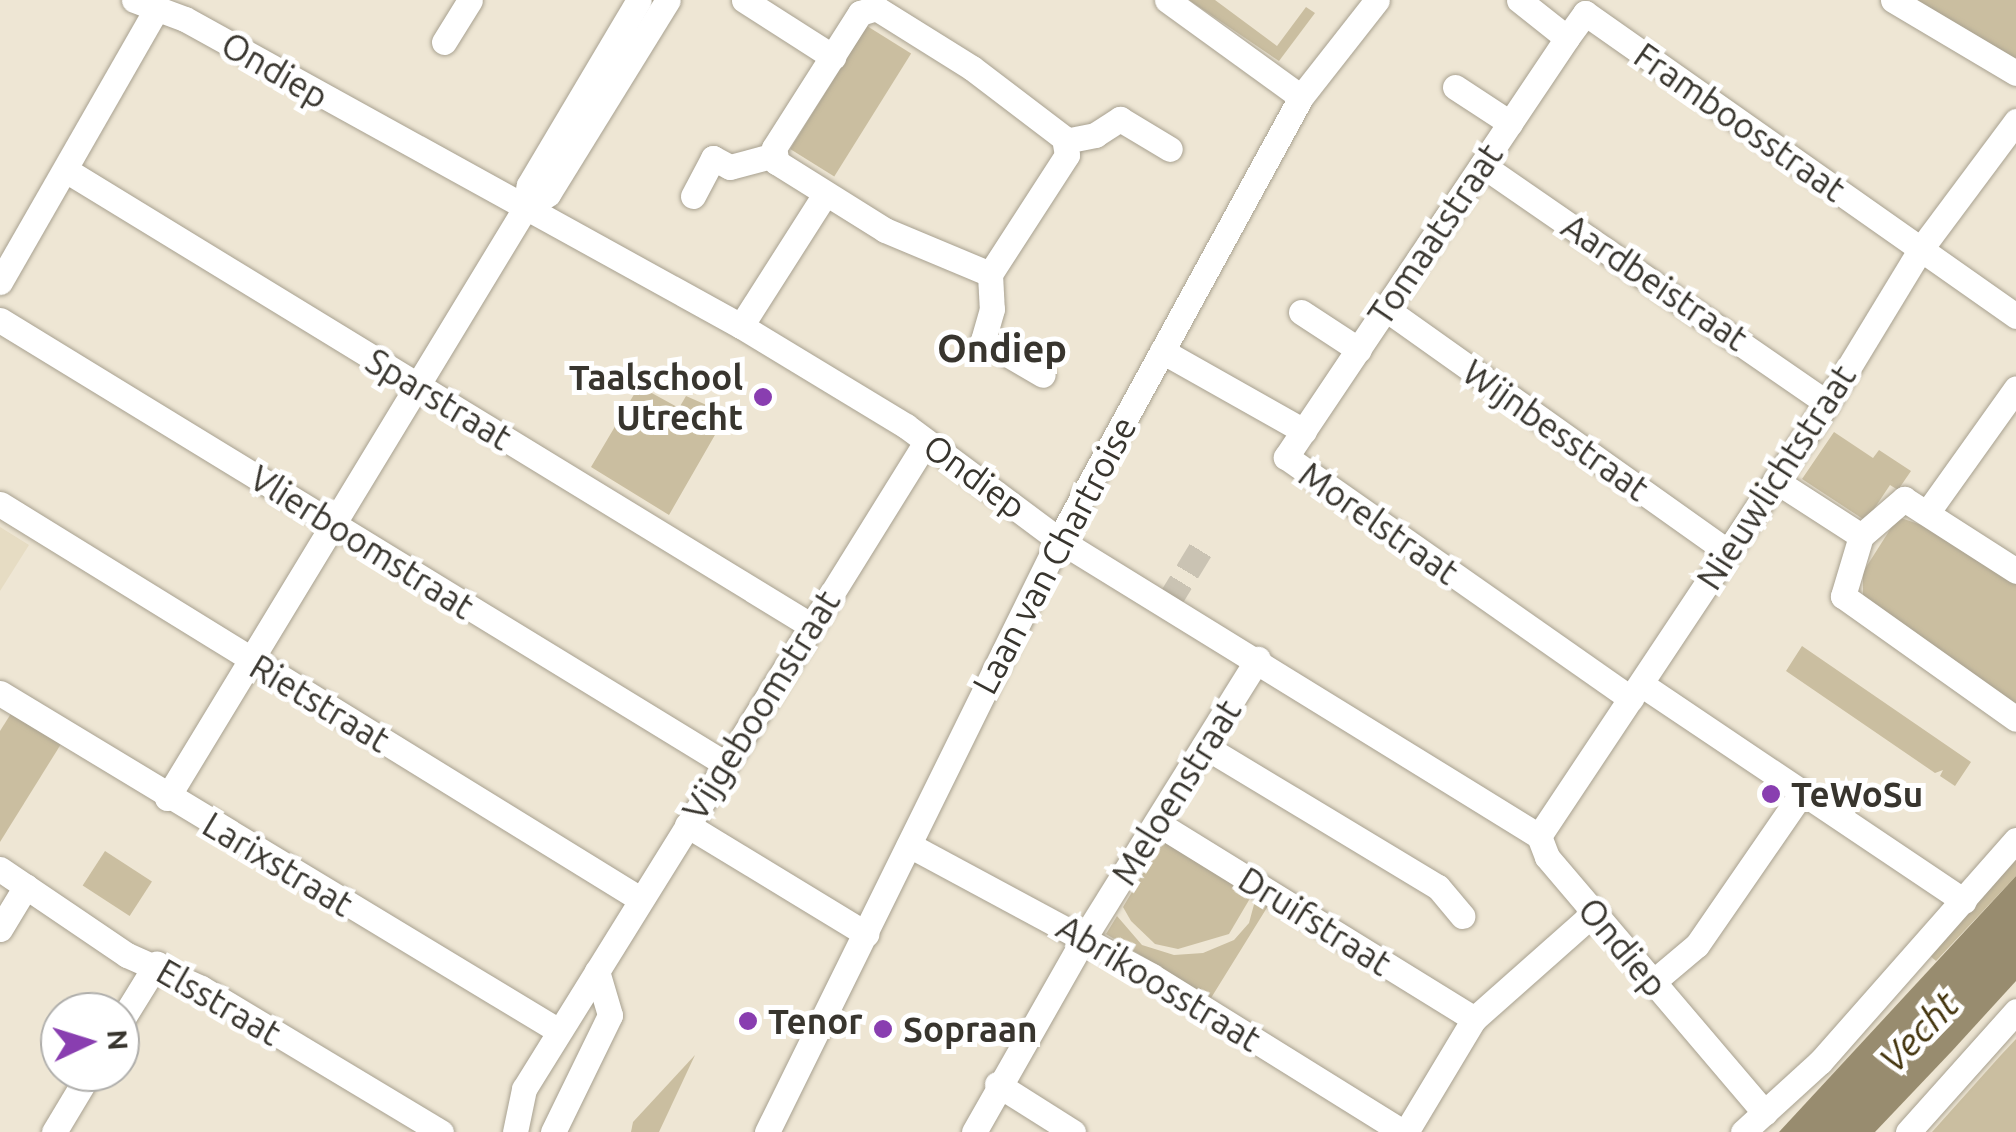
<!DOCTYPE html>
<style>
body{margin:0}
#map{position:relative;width:2016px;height:1132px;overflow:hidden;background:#eee6d4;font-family:Ubuntu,sans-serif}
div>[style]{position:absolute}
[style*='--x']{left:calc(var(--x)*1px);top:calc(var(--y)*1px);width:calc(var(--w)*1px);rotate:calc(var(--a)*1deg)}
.built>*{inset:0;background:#e6dcc3}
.green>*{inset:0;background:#cabea0;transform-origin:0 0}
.water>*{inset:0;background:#988c6f}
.minor-tunnel>*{height:25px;margin-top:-12.5px;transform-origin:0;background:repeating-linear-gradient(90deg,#cac3b3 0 25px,transparent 0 37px)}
.roads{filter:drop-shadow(0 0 2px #a8a190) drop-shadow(0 0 2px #a8a190)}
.minor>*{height:25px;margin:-12.5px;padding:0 12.5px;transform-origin:12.5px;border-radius:12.5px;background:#fff}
.dots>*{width:28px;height:28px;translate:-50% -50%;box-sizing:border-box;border:5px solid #fff;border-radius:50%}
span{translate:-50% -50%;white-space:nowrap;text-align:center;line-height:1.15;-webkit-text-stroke:10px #fff;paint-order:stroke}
.street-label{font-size:35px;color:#38352e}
.poi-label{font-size:35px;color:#38352e;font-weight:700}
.right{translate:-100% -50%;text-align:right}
.left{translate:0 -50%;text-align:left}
.neighbourhood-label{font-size:38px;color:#38352e;font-weight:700}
.water-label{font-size:38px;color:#44350e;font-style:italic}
.north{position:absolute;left:40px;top:992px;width:100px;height:100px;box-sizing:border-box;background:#fff;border:2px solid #afaeab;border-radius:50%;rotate:86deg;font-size:28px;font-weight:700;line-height:40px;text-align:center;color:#38352e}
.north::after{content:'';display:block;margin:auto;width:35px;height:45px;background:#893eb0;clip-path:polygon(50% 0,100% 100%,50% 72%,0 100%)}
</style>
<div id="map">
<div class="built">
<i style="clip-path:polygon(0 527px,29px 545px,0 591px)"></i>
</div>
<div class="green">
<i style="clip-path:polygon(1189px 0,1215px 0,1277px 46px,1306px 7px,1315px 13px,1279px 61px)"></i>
<i style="clip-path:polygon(1906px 0,2016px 0,2016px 59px)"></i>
<i style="left:867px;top:26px;width:52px;height:145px;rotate:32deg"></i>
<i style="clip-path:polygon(639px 386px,679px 408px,686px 396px,727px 414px,669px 515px,591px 467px)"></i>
<i style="clip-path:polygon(1834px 432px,1873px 458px,1879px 450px,1911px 471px,1898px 490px,1890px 485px,1866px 521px,1802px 479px)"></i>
<i style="clip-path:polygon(1898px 517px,1939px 531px,2016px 584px,2016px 706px,1863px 598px,1863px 572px)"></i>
<i style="clip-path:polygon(1802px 646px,1971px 762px,1955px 786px,1940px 776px,1943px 770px,1935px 773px,1786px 671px)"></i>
<i style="clip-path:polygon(17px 704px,66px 736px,0 842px,0 731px)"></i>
<i style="clip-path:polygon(1163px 840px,1252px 895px,1229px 934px,1178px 949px,1155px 944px,1131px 921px,1123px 907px)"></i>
<i style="clip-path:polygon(2016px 850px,2016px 876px,1936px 961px,1928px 954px)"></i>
<i style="left:105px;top:851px;width:56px;height:41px;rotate:33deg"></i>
<i style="clip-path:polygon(1256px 897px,1268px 906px,1211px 998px,1106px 934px,1117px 916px,1142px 945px,1174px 955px,1203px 953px,1234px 940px,1249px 923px)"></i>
<i style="clip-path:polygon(2016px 1039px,2016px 1132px,1932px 1132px,2001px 1055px)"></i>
<i style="clip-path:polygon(695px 1055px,659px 1132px,631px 1132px,633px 1122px)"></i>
</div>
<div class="water">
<i style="clip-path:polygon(2016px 876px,2016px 981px,1952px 1051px,1875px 1132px,1779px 1132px)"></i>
</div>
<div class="minor-tunnel">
<i style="--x:1168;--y:603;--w:63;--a:-58.6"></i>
</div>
<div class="roads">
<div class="minor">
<i style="--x:134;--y:0;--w:54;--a:20.4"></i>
<i style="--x:185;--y:19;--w:635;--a:28.91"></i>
<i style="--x:741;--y:326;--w:193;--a:31.2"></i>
<i style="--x:906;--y:426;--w:191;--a:36.7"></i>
<i style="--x:1059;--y:540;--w:564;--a:31.66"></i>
<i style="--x:1539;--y:836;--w:22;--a:69"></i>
<i style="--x:1547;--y:857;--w:336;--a:49.6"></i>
<i style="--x:744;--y:0;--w:106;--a:32.6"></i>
<i style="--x:1167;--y:0;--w:165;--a:35.9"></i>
<i style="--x:1519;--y:0;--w:61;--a:38.4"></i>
<i style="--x:1567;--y:38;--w:31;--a:-54"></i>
<i style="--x:1585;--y:13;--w:527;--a:35.11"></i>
<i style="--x:1893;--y:0;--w:143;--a:30.7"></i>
<i style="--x:876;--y:8;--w:113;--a:32"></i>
<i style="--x:972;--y:68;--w:116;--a:37.3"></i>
<i style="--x:1064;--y:138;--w:17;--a:80"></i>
<i style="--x:1067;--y:155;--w:142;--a:122.9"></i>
<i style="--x:990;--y:274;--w:114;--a:-157.3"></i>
<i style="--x:885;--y:230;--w:128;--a:-148"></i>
<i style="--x:776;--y:162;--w:14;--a:-98"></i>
<i style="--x:774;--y:148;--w:160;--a:-57.5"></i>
<i style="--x:860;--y:13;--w:17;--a:-17"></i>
<i style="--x:1567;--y:38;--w:505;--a:123.85"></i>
<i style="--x:1286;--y:457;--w:421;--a:35"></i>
<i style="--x:444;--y:42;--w:49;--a:-58.2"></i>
<i style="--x:1455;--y:87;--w:66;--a:33.2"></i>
<i style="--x:1065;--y:141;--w:31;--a:-11"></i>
<i style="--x:1095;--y:135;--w:30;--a:-33"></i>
<i style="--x:1120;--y:119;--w:58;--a:31"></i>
<i style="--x:1482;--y:165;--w:419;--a:34.6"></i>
<i style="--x:69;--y:172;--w:868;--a:31.44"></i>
<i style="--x:693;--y:196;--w:43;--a:-62.2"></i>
<i style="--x:713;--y:158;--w:19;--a:28"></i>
<i style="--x:730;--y:167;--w:47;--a:-14.9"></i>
<i style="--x:524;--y:210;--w:29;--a:-34"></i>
<i style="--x:548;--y:194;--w:228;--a:-58.3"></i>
<i style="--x:990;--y:274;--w:35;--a:87"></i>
<i style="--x:992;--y:309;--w:32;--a:106"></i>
<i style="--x:983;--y:340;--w:69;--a:30.3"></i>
<i style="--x:0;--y:282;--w:316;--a:-60.2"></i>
<i style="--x:1386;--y:309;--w:417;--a:35.4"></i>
<i style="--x:1301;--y:312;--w:69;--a:33.2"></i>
<i style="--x:0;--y:320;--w:849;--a:31.46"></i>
<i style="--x:741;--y:326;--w:156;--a:-57.5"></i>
<i style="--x:1162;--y:351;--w:163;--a:29.4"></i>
<i style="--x:1776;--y:481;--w:101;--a:32.9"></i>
<i style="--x:1861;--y:536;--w:63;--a:106.7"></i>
<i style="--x:1843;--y:596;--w:212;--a:35.4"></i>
<i style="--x:0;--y:504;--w:752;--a:31.68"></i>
<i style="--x:1927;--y:513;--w:153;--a:-54.5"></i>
<i style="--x:1861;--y:536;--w:57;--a:-40.7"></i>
<i style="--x:1904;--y:499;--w:133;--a:32.7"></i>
<i style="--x:1641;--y:684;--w:389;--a:33.9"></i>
<i style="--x:0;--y:693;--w:653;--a:31.16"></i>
<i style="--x:1204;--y:746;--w:273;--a:31.1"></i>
<i style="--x:1438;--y:887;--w:38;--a:50"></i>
<i style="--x:167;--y:798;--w:688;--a:-58.74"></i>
<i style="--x:524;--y:210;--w:25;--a:-79"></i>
<i style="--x:529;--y:185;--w:215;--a:-59.3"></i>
<i style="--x:1157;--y:823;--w:373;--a:31.7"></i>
<i style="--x:687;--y:825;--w:210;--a:31.3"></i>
<i style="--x:1539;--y:836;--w:520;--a:-56.37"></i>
<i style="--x:1827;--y:403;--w:179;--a:-58.7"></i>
<i style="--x:1920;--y:250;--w:161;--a:-53.3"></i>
<i style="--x:909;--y:845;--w:276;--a:28.3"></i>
<i style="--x:1152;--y:976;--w:296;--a:31.9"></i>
<i style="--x:0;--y:869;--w:153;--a:34.1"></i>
<i style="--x:127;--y:955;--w:81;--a:24"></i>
<i style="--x:201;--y:988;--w:280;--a:31"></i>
<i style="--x:0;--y:929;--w:50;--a:-58.8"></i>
<i style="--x:1653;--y:982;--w:57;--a:-40.1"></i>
<i style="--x:1697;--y:945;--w:185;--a:-55.4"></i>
<i style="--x:120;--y:1023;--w:70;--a:-58.3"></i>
<i style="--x:997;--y:1084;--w:90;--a:32.3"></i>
<i style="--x:54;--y:1132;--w:70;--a:-59"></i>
<i style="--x:515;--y:1132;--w:44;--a:-78.2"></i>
<i style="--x:524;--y:1089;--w:762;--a:-58.15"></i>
<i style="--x:553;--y:1132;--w:130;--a:-64"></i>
<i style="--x:610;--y:1015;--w:46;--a:-106.5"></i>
<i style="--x:767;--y:1132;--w:660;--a:-63.75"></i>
<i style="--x:1059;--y:540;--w:505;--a:-61.35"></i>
<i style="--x:1301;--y:97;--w:123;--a:-51.9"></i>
<i style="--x:974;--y:1132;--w:223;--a:-60.4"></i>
<i style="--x:1084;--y:938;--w:329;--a:-58.1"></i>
<i style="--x:1406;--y:1132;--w:132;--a:-59"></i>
<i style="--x:1474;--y:1019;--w:160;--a:-41.5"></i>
<i style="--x:1743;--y:1132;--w:104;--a:-42.3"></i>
<i style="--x:1820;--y:1062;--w:296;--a:-48.6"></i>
<i style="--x:1908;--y:1132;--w:162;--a:-48.2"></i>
</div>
</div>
<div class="dots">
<i style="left:763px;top:397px;background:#893eb0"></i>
<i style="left:1771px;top:794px;background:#893eb0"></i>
<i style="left:748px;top:1021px;background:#893eb0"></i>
<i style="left:883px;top:1029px;background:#893eb0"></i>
</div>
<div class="street-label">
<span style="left:275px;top:70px;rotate:30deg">Ondiep</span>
<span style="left:1740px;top:122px;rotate:35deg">Framboosstraat</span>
<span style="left:1435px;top:234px;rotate:-56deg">Tomaatstraat</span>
<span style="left:1655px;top:282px;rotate:34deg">Aardbeistraat</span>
<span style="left:439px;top:399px;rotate:31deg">Sparstraat</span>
<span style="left:1556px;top:430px;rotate:35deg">Wijnbesstraat</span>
<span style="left:975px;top:476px;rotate:36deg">Ondiep</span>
<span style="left:1776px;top:477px;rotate:-57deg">Nieuwlichtstraat</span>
<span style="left:1379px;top:523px;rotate:35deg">Morelstraat</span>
<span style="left:362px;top:542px;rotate:32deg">Vlierboomstraat</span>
<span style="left:1054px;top:555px;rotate:-62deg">Laan van Chartroise</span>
<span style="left:320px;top:703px;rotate:31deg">Rietstraat</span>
<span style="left:761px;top:705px;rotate:-58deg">Vijgeboomstraat</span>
<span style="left:1176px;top:792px;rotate:-58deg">Meloenstraat</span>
<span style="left:278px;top:864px;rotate:31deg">Larixstraat</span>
<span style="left:1315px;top:921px;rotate:32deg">Druifstraat</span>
<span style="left:1623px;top:947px;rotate:50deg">Ondiep</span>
<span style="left:1159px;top:983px;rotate:31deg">Abrikoosstraat</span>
<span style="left:219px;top:1002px;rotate:30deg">Elsstraat</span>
</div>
<div class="poi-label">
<span class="right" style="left:743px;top:397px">Taalschool<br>Utrecht</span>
<span class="left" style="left:1791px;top:794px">TeWoSu</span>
<span class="left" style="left:768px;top:1021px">Tenor</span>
<span class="left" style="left:903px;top:1029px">Sopraan</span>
</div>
<div class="neighbourhood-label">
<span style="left:1002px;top:349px">Ondiep</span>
</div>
<div class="water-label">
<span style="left:1919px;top:1032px;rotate:-46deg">Vecht</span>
</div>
<div class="north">N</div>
</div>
